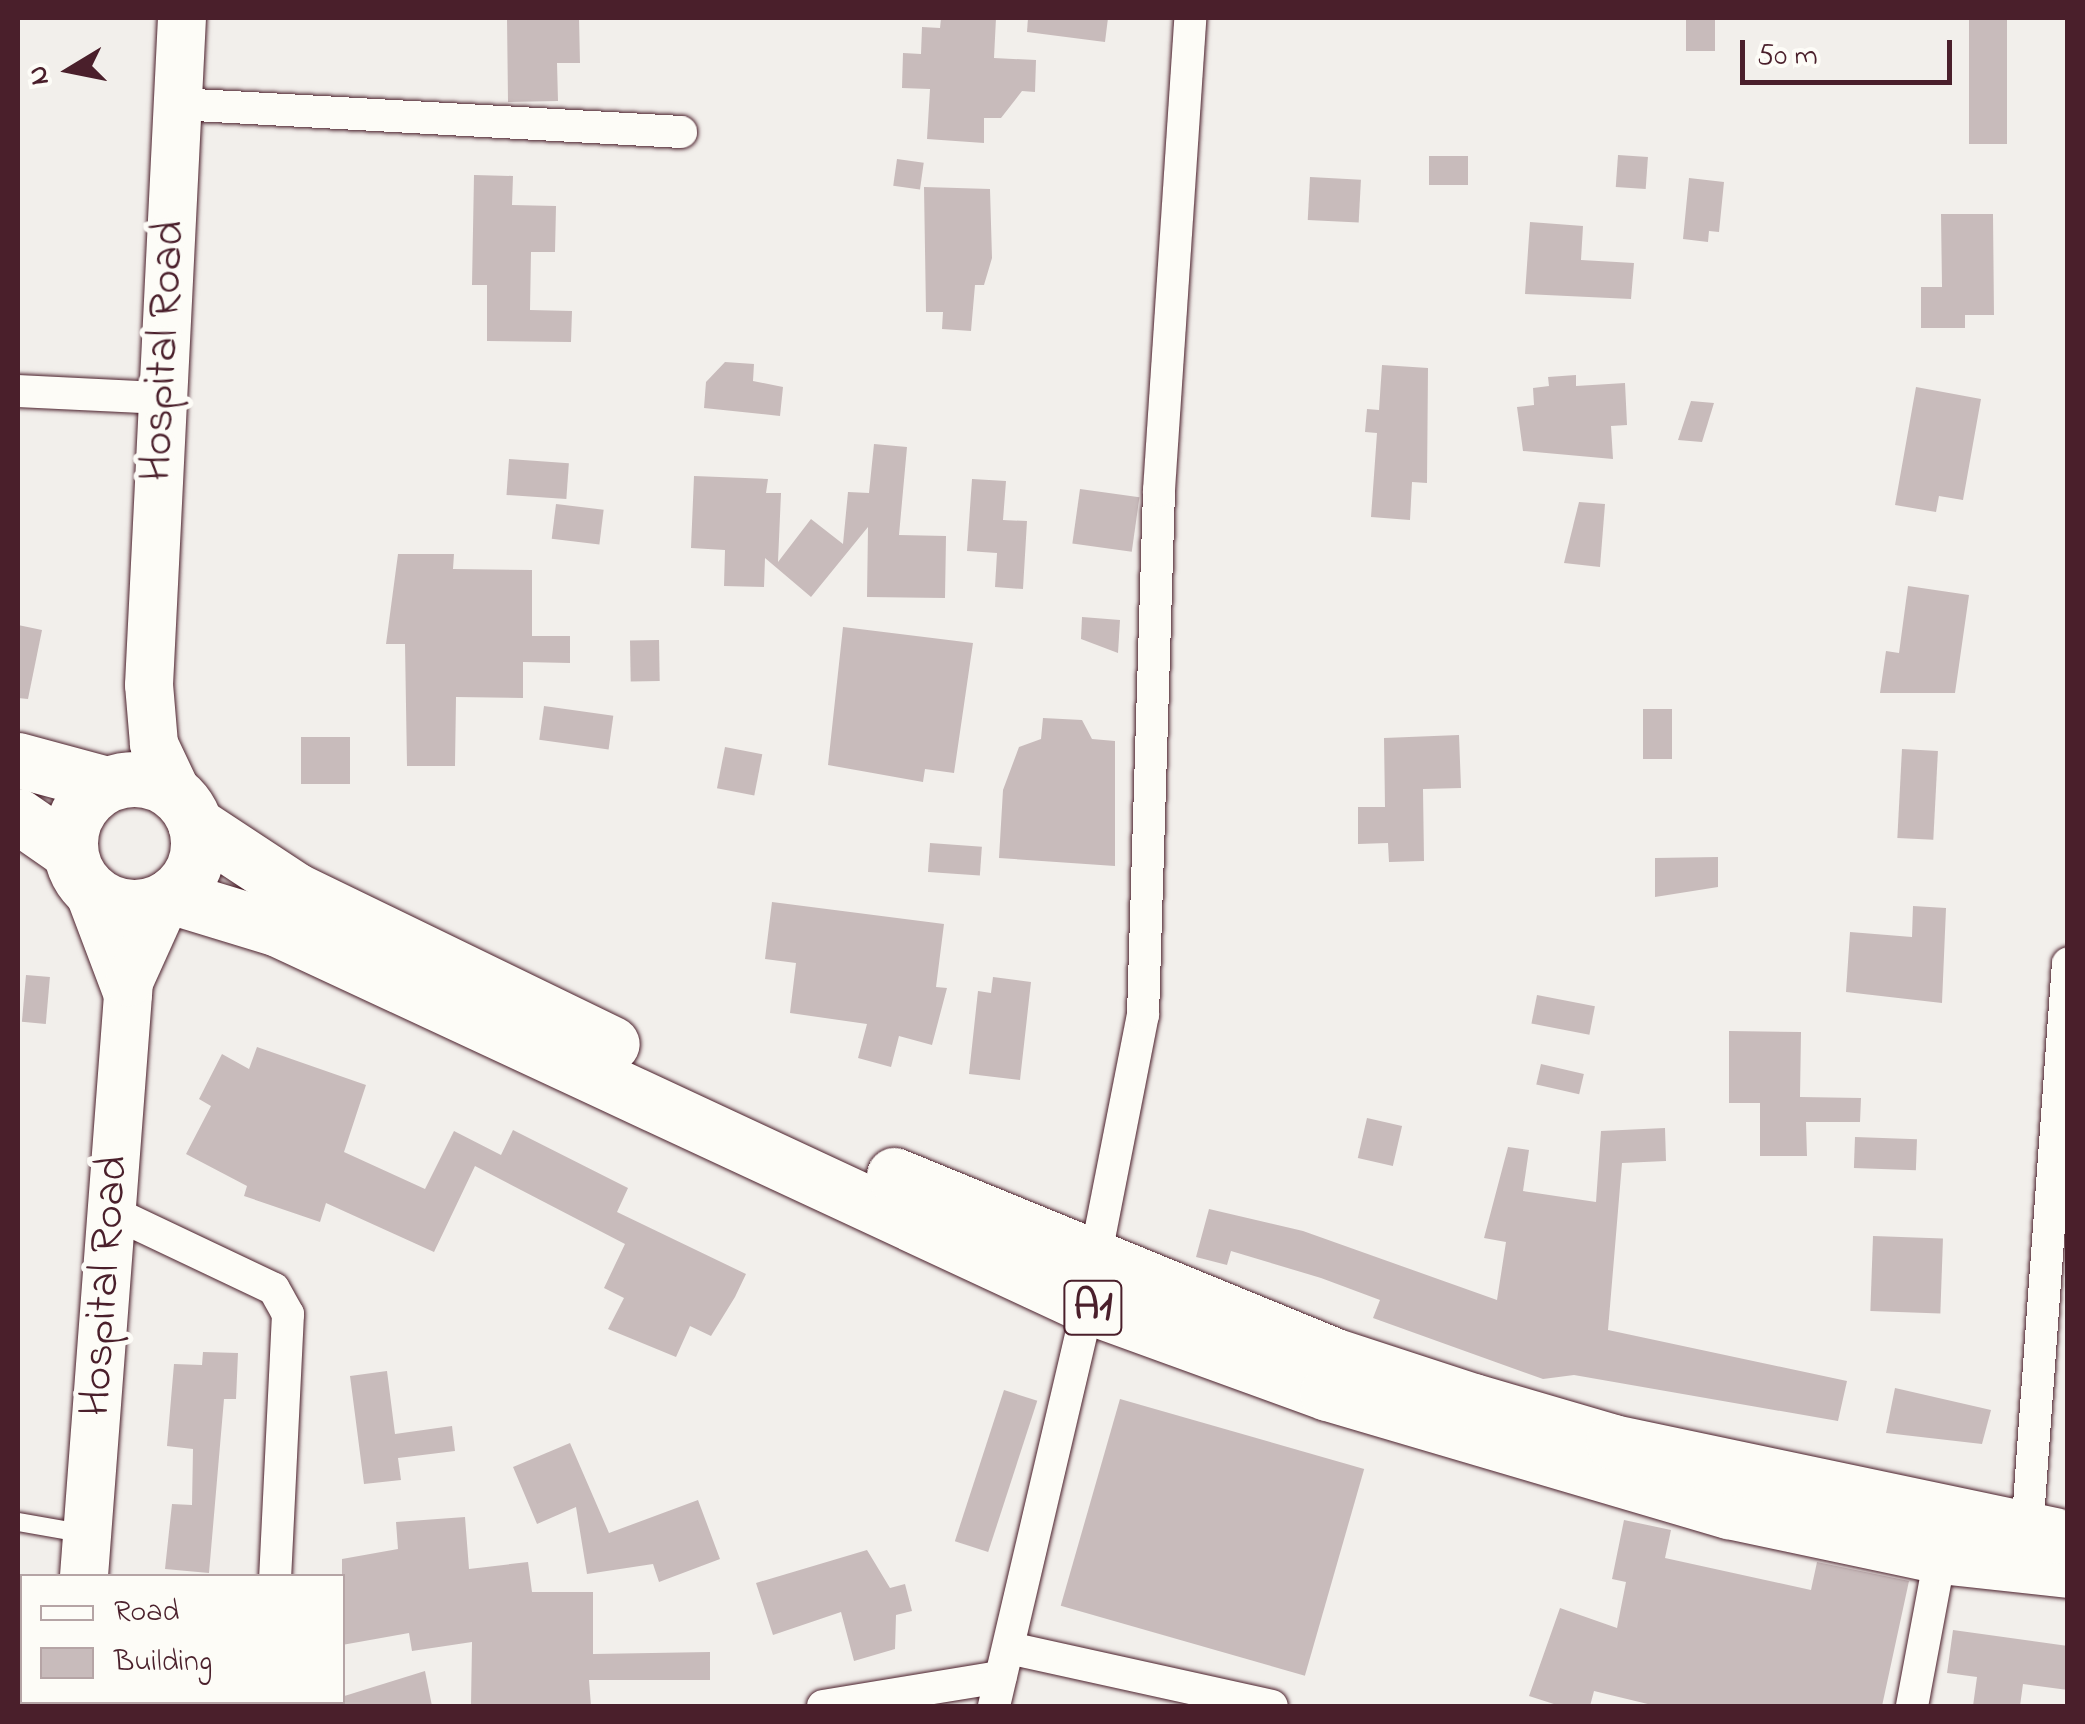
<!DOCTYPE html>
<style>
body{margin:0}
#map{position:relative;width:2085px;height:1724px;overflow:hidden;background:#f2efeb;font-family:"Indie Flower",sans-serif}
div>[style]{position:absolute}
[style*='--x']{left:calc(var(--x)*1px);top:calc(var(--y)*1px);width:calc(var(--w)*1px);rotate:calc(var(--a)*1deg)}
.building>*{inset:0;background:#c8bbbb;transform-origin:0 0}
.roads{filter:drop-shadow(0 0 2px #4a1f2b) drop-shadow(0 0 2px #4a1f2b)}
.lane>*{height:18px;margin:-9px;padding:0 9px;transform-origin:9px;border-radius:9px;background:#fdfcf7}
.street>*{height:32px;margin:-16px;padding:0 16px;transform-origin:16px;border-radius:16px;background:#fdfcf7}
.secondary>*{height:48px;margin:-24px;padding:0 24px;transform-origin:24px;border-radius:24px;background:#fdfcf7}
.highway>*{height:55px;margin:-27.5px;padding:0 27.5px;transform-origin:27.5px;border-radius:27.5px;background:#fdfcf7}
.highway>.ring{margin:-27.5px;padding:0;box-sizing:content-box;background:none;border:55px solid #fdfcf7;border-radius:50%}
span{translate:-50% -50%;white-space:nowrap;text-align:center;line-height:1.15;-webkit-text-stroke:10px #fdfcf7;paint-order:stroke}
.shield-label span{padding:2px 8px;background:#fdfcf7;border:2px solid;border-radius:8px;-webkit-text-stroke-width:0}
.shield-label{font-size:42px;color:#4a1f2b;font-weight:700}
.street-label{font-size:45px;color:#4a1f2b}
.frame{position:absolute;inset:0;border:20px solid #4a1f2b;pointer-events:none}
.legend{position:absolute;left:20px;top:1574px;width:325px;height:130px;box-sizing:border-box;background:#fdfcf7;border:2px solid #b5a4a5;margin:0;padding:12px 18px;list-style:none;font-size:30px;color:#4a1f2b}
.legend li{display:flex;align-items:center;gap:20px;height:50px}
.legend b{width:50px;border:2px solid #b5a4a5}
.north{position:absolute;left:20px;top:20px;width:100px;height:100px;-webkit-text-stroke:8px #fdfcf7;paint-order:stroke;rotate:260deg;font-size:28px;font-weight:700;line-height:40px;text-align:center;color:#4a1f2b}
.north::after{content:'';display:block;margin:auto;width:35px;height:45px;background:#4a1f2b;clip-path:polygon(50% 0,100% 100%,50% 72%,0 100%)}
.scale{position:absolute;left:1740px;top:40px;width:212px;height:45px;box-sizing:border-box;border:5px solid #4a1f2b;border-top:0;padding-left:12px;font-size:30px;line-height:35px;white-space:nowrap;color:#4a1f2b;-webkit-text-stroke:8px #fdfcf7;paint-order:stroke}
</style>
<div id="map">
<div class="building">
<i style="clip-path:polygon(507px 18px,579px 18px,580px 63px,557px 63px,558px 101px,508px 102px)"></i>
<i style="clip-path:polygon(941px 18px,996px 18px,994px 58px,1036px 60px,1035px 92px,1022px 91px,1001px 118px,984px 118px,984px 143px,927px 139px,930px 89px,902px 88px,903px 53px,921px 54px,922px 27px,940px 28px)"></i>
<i style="clip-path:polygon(1028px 18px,1108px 18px,1105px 42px,1027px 32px)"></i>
<i style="left:1686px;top:18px;width:29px;height:33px"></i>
<i style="left:1969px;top:18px;width:38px;height:126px"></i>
<i style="left:1618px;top:155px;width:30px;height:32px;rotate:4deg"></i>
<i style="left:1429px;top:156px;width:39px;height:29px"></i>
<i style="left:897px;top:159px;width:27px;height:27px;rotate:8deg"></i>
<i style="clip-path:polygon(474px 175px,513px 176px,512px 205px,556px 206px,555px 252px,531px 252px,530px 310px,572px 311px,571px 342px,487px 341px,487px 285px,472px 285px)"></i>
<i style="left:1310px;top:177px;width:51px;height:43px;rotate:3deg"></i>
<i style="clip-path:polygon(1689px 178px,1724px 182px,1719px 232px,1709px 231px,1708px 242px,1683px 239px)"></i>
<i style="clip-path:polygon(924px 187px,990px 189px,992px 258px,984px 285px,975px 285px,971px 331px,942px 329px,943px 312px,926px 312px)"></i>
<i style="clip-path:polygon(1941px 214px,1993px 214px,1994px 315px,1965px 315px,1965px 328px,1921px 328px,1921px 287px,1942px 287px)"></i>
<i style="clip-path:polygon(1530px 222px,1583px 226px,1581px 260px,1634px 263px,1631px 299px,1525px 294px)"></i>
<i style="clip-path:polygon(725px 362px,754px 364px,753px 381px,783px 387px,780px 416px,704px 408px,706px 382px)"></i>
<i style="clip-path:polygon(1382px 365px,1428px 368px,1427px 483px,1412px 482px,1410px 520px,1371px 517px,1377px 433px,1365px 432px,1367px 409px,1379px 410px)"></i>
<i style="clip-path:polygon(1576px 375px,1576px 386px,1625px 383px,1627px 425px,1611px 426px,1613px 459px,1523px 451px,1517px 407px,1534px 405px,1533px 388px,1549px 386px,1548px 377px)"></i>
<i style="clip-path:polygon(1916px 387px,1981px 399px,1963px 500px,1939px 496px,1936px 512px,1895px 505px)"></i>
<i style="clip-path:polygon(1691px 401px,1714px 403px,1702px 442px,1678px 440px)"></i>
<i style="clip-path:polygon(874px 444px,907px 447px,899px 535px,946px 536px,945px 598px,867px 597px,868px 527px,811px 597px,765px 558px,764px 587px,724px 586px,725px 550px,691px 548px,694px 476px,768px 479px,766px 493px,781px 493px,778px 562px,811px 519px,843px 544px,848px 492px,869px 493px)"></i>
<i style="left:509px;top:459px;width:60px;height:36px;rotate:4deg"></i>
<i style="clip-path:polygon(972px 479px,1006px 481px,1003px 520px,1027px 521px,1023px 589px,995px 587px,997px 553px,967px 551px)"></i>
<i style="left:1080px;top:489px;width:60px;height:55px;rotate:8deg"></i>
<i style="clip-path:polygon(1579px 502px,1605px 504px,1600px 567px,1564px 563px)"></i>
<i style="left:556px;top:504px;width:48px;height:35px;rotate:7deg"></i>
<i style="clip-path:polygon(398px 554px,454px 554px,453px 569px,532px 570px,532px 636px,570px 636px,570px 663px,523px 662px,523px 698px,456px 697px,455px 766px,407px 766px,405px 644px,386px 644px)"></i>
<i style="clip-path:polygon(1908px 586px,1969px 595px,1955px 693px,1880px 693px,1886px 651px,1899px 653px)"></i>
<i style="clip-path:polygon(1082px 617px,1120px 620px,1118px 653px,1081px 639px)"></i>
<i style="clip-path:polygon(18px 625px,42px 630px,28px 699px,18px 698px)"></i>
<i style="clip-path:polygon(843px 627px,973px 643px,954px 773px,925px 769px,923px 782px,828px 765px)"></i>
<i style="left:659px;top:640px;width:41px;height:29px;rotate:89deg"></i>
<i style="left:544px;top:706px;width:70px;height:34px;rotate:8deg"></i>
<i style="left:1643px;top:709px;width:29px;height:50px"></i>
<i style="clip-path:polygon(1043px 718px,1082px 720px,1092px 739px,1115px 741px,1115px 866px,999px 858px,1003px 790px,1019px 747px,1041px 739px)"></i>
<i style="clip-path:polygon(1459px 735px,1461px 788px,1423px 789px,1424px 861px,1389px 862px,1388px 843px,1358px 844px,1358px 807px,1385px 807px,1384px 738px)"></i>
<i style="left:301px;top:737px;width:49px;height:47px"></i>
<i style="left:725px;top:747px;width:38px;height:42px;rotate:11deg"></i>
<i style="left:1902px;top:749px;width:36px;height:89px;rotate:3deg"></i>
<i style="left:930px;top:843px;width:52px;height:29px;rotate:4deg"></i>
<i style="clip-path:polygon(1718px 857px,1718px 887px,1655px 897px,1655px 858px)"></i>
<i style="clip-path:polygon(772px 902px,944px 924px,936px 987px,947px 988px,932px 1045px,899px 1036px,891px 1067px,858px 1058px,867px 1024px,790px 1013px,796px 963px,765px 959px)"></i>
<i style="clip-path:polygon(1913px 906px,1946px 908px,1942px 1003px,1846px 992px,1850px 932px,1912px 937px)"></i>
<i style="left:26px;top:975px;width:24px;height:47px;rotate:5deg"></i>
<i style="clip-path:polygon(993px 977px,1031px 982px,1020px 1080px,969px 1074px,978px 991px,991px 993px)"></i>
<i style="left:1537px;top:995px;width:59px;height:29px;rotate:11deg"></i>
<i style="clip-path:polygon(1729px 1031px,1801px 1032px,1800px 1097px,1861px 1098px,1860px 1122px,1806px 1122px,1807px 1156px,1760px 1156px,1760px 1103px,1729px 1103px)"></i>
<i style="clip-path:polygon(257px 1047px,366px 1085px,344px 1152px,425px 1189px,454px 1131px,501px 1155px,513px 1130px,628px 1188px,617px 1212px,746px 1274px,735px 1297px,711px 1336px,690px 1326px,676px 1357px,608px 1329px,624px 1298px,604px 1288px,625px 1244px,475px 1166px,434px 1252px,326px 1203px,320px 1222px,244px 1196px,247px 1186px,186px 1154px,211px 1106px,199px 1099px,222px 1054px,249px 1069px)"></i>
<i style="left:1541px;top:1064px;width:44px;height:21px;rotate:13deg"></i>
<i style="left:1367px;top:1118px;width:36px;height:41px;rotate:13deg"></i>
<i style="clip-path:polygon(1665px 1128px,1666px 1161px,1622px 1163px,1608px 1330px,1847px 1381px,1838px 1421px,1574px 1375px,1543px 1379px,1373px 1318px,1380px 1300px,1321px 1278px,1231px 1251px,1227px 1265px,1196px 1257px,1209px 1209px,1303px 1231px,1497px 1300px,1506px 1242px,1484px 1238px,1508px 1147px,1529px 1150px,1523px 1191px,1596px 1202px,1601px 1131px)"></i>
<i style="left:1855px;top:1137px;width:62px;height:31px;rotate:2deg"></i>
<i style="left:1873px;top:1236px;width:70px;height:75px;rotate:2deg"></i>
<i style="clip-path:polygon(203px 1352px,238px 1353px,236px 1399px,224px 1399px,209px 1573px,165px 1569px,172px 1504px,192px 1505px,193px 1449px,167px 1446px,174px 1364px,202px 1365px)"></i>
<i style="clip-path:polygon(387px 1371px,395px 1434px,452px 1426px,455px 1451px,398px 1458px,401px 1480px,364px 1484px,350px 1376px)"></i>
<i style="clip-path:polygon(1895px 1388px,1991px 1410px,1982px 1444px,1886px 1433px)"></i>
<i style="left:1004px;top:1390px;width:35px;height:159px;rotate:18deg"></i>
<i style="left:1120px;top:1399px;width:254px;height:215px;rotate:16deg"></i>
<i style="clip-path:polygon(570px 1443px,609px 1533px,698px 1500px,720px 1559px,659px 1582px,653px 1564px,587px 1574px,576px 1507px,537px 1524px,513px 1467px)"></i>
<i style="clip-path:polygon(465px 1517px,469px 1569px,528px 1562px,532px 1592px,593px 1592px,593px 1654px,710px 1652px,710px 1680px,589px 1680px,591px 1706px,471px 1706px,472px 1642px,412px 1651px,409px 1633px,342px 1645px,342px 1559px,398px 1549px,396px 1522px)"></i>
<i style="clip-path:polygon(1624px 1520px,1671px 1530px,1665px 1558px,1811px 1590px,1817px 1562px,1909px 1581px,1882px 1706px,1656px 1706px,1594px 1691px,1590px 1706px,1560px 1706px,1529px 1696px,1560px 1608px,1617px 1628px,1626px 1582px,1612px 1579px)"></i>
<i style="clip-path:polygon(867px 1550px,890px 1588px,905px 1584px,912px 1611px,896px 1615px,895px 1649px,854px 1661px,841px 1612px,773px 1635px,756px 1583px)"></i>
<i style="clip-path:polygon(1953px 1630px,2068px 1646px,2068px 1690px,2023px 1684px,2020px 1706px,1973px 1706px,1977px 1677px,1947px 1673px)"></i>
<i style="clip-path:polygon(425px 1671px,432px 1706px,325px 1706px,325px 1702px)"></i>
</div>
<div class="roads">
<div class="lane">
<i style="--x:18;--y:1522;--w:70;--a:9.9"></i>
</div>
<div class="street">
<i style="--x:177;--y:104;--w:505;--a:3.18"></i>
<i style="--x:18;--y:391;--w:145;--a:2.8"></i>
<i style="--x:112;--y:1212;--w:179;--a:25.4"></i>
<i style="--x:274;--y:1289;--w:29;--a:61"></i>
<i style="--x:288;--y:1314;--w:262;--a:92.8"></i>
<i style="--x:1095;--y:1259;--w:249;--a:-78.9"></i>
<i style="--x:1143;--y:1015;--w:525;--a:-88.25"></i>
<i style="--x:1159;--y:490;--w:473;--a:-86.2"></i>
<i style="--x:2027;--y:1532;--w:570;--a:-85.88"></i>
<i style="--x:1009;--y:1648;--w:269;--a:12.4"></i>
<i style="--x:273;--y:1706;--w:4;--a:-90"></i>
<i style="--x:823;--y:1706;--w:180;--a:-9.3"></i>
<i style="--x:994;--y:1706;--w:411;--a:-76.8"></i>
<i style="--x:1912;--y:1706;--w:153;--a:-79.4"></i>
</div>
<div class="secondary">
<i style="--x:179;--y:797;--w:59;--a:-115.3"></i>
<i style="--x:154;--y:744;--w:59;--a:-94.8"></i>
<i style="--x:149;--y:685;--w:668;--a:-87.17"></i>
<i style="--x:88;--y:889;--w:113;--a:69.3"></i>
<i style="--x:84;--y:1576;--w:596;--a:-85.67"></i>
<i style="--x:129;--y:982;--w:92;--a:-65.7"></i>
<i style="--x:73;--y:1706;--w:4;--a:-90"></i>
</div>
<div class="highway">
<i style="--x:18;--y:760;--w:92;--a:15.1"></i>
<i class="ring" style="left:70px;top:779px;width:73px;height:73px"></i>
<i style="--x:18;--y:816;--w:63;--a:34.7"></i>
<i style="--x:195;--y:824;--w:120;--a:33.4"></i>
<i style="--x:295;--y:890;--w:352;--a:25.9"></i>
<i style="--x:170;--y:896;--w:113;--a:17"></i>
<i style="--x:278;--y:929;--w:893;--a:24.96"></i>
<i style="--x:1088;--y:1306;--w:254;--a:20"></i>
<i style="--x:1327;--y:1393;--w:419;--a:16.4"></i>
<i style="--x:1729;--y:1511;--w:216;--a:12"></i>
<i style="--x:1940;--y:1556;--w:129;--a:6.2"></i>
<i style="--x:894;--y:1175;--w:474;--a:22.3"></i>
<i style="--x:1332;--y:1355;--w:148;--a:18.1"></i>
<i style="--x:1473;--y:1401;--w:146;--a:16.3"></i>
<i style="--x:1613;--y:1442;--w:452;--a:11.9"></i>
</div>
</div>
<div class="shield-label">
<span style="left:1093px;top:1308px">A1</span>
</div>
<div class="street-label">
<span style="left:165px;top:351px;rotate:-87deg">Hospital Road</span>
<span style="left:106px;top:1286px;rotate:-86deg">Hospital Road</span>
</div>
<div class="frame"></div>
<ul class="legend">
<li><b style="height:12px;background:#fdfcf7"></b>Road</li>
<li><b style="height:28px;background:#c8bbbb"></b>Building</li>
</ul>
<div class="north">N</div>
<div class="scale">50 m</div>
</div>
